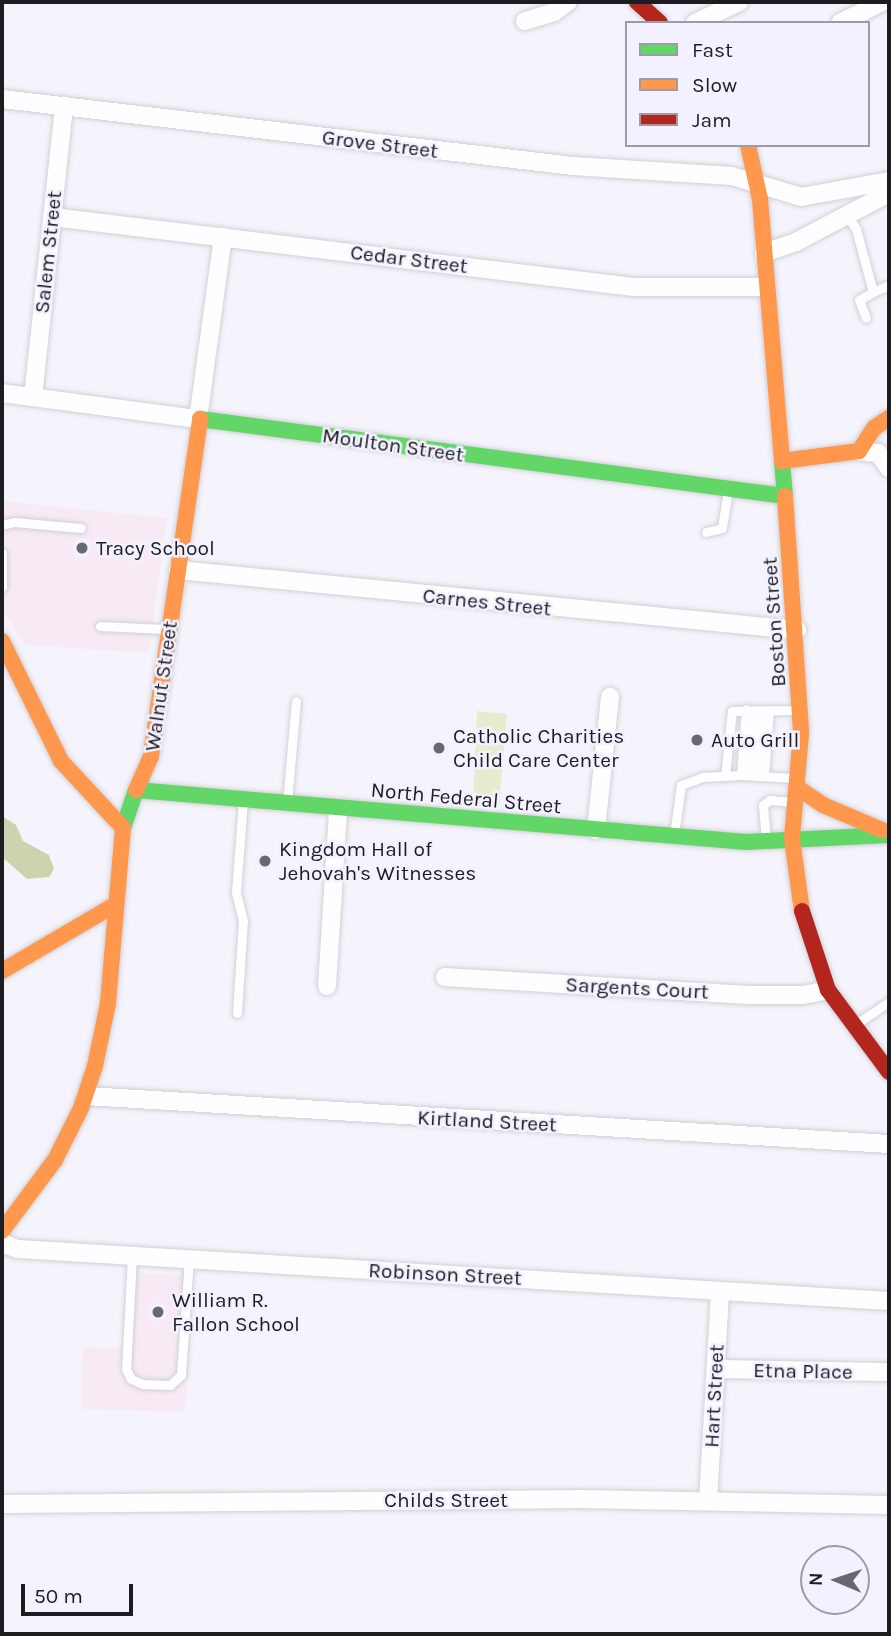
<!DOCTYPE html>
<style>
body{margin:0}
#map{position:relative;width:891px;height:1636px;overflow:hidden;background:#f5f4fc;font-family:Karla,sans-serif}
div>[style]{position:absolute}
[style*='--x']{left:calc(var(--x)*1px);top:calc(var(--y)*1px);width:calc(var(--w)*1px);rotate:calc(var(--a)*1deg)}
.education>*{inset:0;background:#f7eaf5}
.green>*{inset:0;background:#e8ebcd}
.forest>*{inset:0;background:#cfd3ad}
.roads{filter:drop-shadow(0 0 2px #d1d0d6) drop-shadow(0 0 2px #d1d0d6)}
.lane>*{height:9px;margin:-4.5px;padding:0 4.5px;transform-origin:4.5px;border-radius:4.5px;background:#fefdff}
.street>*{height:18px;margin:-9px;padding:0 9px;transform-origin:9px;border-radius:9px;background:#fefdff}
.fast>*{height:16px;margin:-8px;padding:0 8px;transform-origin:8px;border-radius:8px;background:#63d668}
.slow>*{height:16px;margin:-8px;padding:0 8px;transform-origin:8px;border-radius:8px;background:#ff974d}
.jam>*{height:16px;margin:-8px;padding:0 8px;transform-origin:8px;border-radius:8px;background:#b3261e}
.dots>*{width:19px;height:19px;translate:-50% -50%;box-sizing:border-box;border:4px solid #f3f1ff;border-radius:50%}
span{translate:-50% -50%;white-space:nowrap;text-align:center;line-height:1.15;-webkit-text-stroke:5px #f3f1ff;paint-order:stroke}
.street-label{font-size:21px;color:#1c1c21}
.poi-label{font-size:21px;color:#1c1c21}
.left{translate:0 -50%;text-align:left}
.frame{position:absolute;inset:0;border:4px solid #1c1c21;pointer-events:none}
.legend{position:absolute;left:625px;top:21px;width:245px;height:126px;box-sizing:border-box;background:#f3f1ff;border:2px solid #9d9ca6;margin:0;padding:9px 12px;list-style:none;font-size:21px;color:#1c1c21}
.legend li{display:flex;align-items:center;gap:14px;height:35px}
.legend b{width:35px;border:2px solid #9d9ca6}
.north{position:absolute;left:800px;top:1545px;width:70px;height:70px;box-sizing:border-box;background:#f3f1ff;border:2px solid #9d9ca6;border-radius:50%;rotate:272deg;font-size:19px;font-weight:700;line-height:28px;text-align:center;color:#1c1c21}
.north::after{content:'';display:block;margin:auto;width:24px;height:32px;background:#68686e;clip-path:polygon(50% 0,100% 100%,50% 72%,0 100%)}
.scale{position:absolute;left:21px;top:1584px;width:112px;height:32px;box-sizing:border-box;border:4px solid #1c1c21;border-top:0;padding-left:9px;font-size:21px;line-height:24px;white-space:nowrap;color:#1c1c21;-webkit-text-stroke:5px #f3f1ff;paint-order:stroke}
</style>
<div id="map">
<div class="education">
<i style="clip-path:polygon(2px 501px,167px 518px,149px 653px,25px 645px,2px 609px)"></i>
<i style="clip-path:polygon(127px 1272px,193px 1276px,185px 1412px,81px 1409px,83px 1347px,122px 1348px)"></i>
</div>
<div class="green">
<i style="clip-path:polygon(477px 711px,507px 714px,499px 807px,473px 805px)"></i>
</div>
<div class="forest">
<i style="clip-path:polygon(2px 816px,16px 825px,23px 841px,49px 855px,54px 869px,49px 877px,27px 879px,2px 857px)"></i>
</div>
<div class="roads">
<div class="lane">
<i style="--x:847;--y:215;--w:17;--a:57"></i>
<i style="--x:856;--y:229;--w:65;--a:74.9"></i>
<i style="--x:873;--y:292;--w:16;--a:150"></i>
<i style="--x:859;--y:300;--w:19;--a:69"></i>
<i style="--x:873;--y:292;--w:17;--a:-24"></i>
<i style="--x:2;--y:525;--w:12;--a:-14"></i>
<i style="--x:14;--y:522;--w:67;--a:5.1"></i>
<i style="--x:706;--y:532;--w:16;--a:-14"></i>
<i style="--x:722;--y:528;--w:36;--a:-81"></i>
<i style="--x:2;--y:553;--w:34;--a:90"></i>
<i style="--x:100;--y:626;--w:64;--a:2.7"></i>
<i style="--x:741;--y:775;--w:66;--a:-85.7"></i>
<i style="--x:749;--y:775;--w:65;--a:-86.5"></i>
<i style="--x:725;--y:776;--w:65;--a:-83.9"></i>
<i style="--x:732;--y:711;--w:64;--a:-0.9"></i>
<i style="--x:757;--y:776;--w:66;--a:-86.5"></i>
<i style="--x:764;--y:776;--w:66;--a:-85.7"></i>
<i style="--x:287;--y:803;--w:102;--a:-85"></i>
<i style="--x:674;--y:835;--w:50;--a:-82"></i>
<i style="--x:681;--y:785;--w:23;--a:-20"></i>
<i style="--x:703;--y:777;--w:38;--a:-3"></i>
<i style="--x:741;--y:775;--w:54;--a:3.2"></i>
<i style="--x:766;--y:840;--w:35;--a:-95"></i>
<i style="--x:763;--y:805;--w:9;--a:-36"></i>
<i style="--x:770;--y:800;--w:22;--a:5"></i>
<i style="--x:237;--y:1013;--w:92;--a:-86.3"></i>
<i style="--x:243;--y:921;--w:30;--a:-104"></i>
<i style="--x:236;--y:892;--w:91;--a:-85.6"></i>
<i style="--x:856;--y:1024;--w:40;--a:-34"></i>
<i style="--x:132;--y:1256;--w:113;--a:93"></i>
<i style="--x:126;--y:1369;--w:11;--a:63"></i>
<i style="--x:131;--y:1379;--w:12;--a:24"></i>
<i style="--x:142;--y:1384;--w:28;--a:2"></i>
<i style="--x:170;--y:1385;--w:15;--a:-42"></i>
<i style="--x:181;--y:1375;--w:116;--a:-86.1"></i>
</div>
<div class="street">
<i style="--x:525;--y:21;--w:30;--a:-17"></i>
<i style="--x:554;--y:12;--w:17;--a:-36"></i>
<i style="--x:695;--y:23;--w:49;--a:-25.5"></i>
<i style="--x:840;--y:23;--w:47;--a:-26.6"></i>
<i style="--x:2;--y:99;--w:575;--a:6.69"></i>
<i style="--x:573;--y:166;--w:159;--a:3.6"></i>
<i style="--x:732;--y:176;--w:72;--a:16.9"></i>
<i style="--x:801;--y:197;--w:89;--a:-10.3"></i>
<i style="--x:52;--y:217;--w:586;--a:6.86"></i>
<i style="--x:634;--y:287;--w:132;--a:0"></i>
<i style="--x:764;--y:253;--w:34;--a:-19"></i>
<i style="--x:796;--y:242;--w:105;--a:-27.8"></i>
<i style="--x:2;--y:393;--w:198;--a:7.6"></i>
<i style="--x:198;--y:419;--w:184;--a:-82.2"></i>
<i style="--x:33;--y:397;--w:293;--a:-83.9"></i>
<i style="--x:859;--y:451;--w:19;--a:6"></i>
<i style="--x:878;--y:453;--w:19;--a:54"></i>
<i style="--x:178;--y:570;--w:622;--a:5.54"></i>
<i style="--x:596;--y:830;--w:134;--a:-84"></i>
<i style="--x:445;--y:977;--w:308;--a:3.4"></i>
<i style="--x:752;--y:995;--w:51;--a:0"></i>
<i style="--x:803;--y:995;--w:25;--a:-11"></i>
<i style="--x:327;--y:986;--w:177;--a:-86.4"></i>
<i style="--x:86;--y:1096;--w:804;--a:3.42"></i>
<i style="--x:2;--y:1243;--w:17;--a:21"></i>
<i style="--x:18;--y:1249;--w:873;--a:3.42"></i>
<i style="--x:716;--y:1369;--w:173;--a:1"></i>
<i style="--x:708;--y:1501;--w:210;--a:-86.7"></i>
<i style="--x:2;--y:1504;--w:579;--a:-0.49"></i>
<i style="--x:581;--y:1499;--w:308;--a:1.1"></i>
</div>
<div class="fast">
<i style="--x:200;--y:419;--w:590;--a:7.5"></i>
<i style="--x:785;--y:496;--w:35;--a:-95"></i>
<i style="--x:123;--y:828;--w:40;--a:-71.1"></i>
<i style="--x:136;--y:790;--w:612;--a:4.87"></i>
<i style="--x:746;--y:842;--w:143;--a:-2.8"></i>
</div>
<div class="slow">
<i style="--x:748;--y:145;--w:55;--a:77.5"></i>
<i style="--x:760;--y:199;--w:263;--a:85.2"></i>
<i style="--x:782;--y:461;--w:78;--a:-7.4"></i>
<i style="--x:859;--y:451;--w:27;--a:-57"></i>
<i style="--x:874;--y:428;--w:18;--a:-34"></i>
<i style="--x:785;--y:496;--w:238;--a:86.1"></i>
<i style="--x:801;--y:733;--w:106;--a:94.9"></i>
<i style="--x:792;--y:839;--w:73;--a:82.1"></i>
<i style="--x:2;--y:641;--w:134;--a:63.8"></i>
<i style="--x:61;--y:761;--w:91;--a:47.2"></i>
<i style="--x:798;--y:788;--w:30;--a:34"></i>
<i style="--x:823;--y:805;--w:64;--a:23"></i>
<i style="--x:136;--y:790;--w:37;--a:-66"></i>
<i style="--x:151;--y:756;--w:341;--a:-81.7"></i>
<i style="--x:2;--y:971;--w:132;--a:-30.4"></i>
<i style="--x:2;--y:1231;--w:89;--a:-53.3"></i>
<i style="--x:55;--y:1160;--w:58;--a:-63.4"></i>
<i style="--x:81;--y:1108;--w:44;--a:-71.6"></i>
<i style="--x:95;--y:1066;--w:64;--a:-78.3"></i>
<i style="--x:108;--y:1003;--w:176;--a:-85.1"></i>
</div>
<div class="jam">
<i style="--x:637;--y:2;--w:31;--a:42"></i>
<i style="--x:802;--y:911;--w:83;--a:71.8"></i>
<i style="--x:828;--y:990;--w:102;--a:53.4"></i>
</div>
</div>
<div class="dots">
<i style="left:82px;top:548px;background:#68686e"></i>
<i style="left:697px;top:740px;background:#68686e"></i>
<i style="left:439px;top:748px;background:#68686e"></i>
<i style="left:265px;top:861px;background:#68686e"></i>
<i style="left:158px;top:1312px;background:#68686e"></i>
</div>
<div class="street-label">
<span style="left:380px;top:144px;rotate:7deg">Grove Street</span>
<span style="left:48px;top:252px;rotate:-84deg">Salem Street</span>
<span style="left:409px;top:259px;rotate:7deg">Cedar Street</span>
<span style="left:393px;top:445px;rotate:8deg">Moulton Street</span>
<span style="left:487px;top:602px;rotate:6deg">Carnes Street</span>
<span style="left:774px;top:622px;rotate:-94deg">Boston Street</span>
<span style="left:161px;top:686px;rotate:-82deg">Walnut Street</span>
<span style="left:466px;top:798px;rotate:5deg">North Federal Street</span>
<span style="left:637px;top:988px;rotate:3deg">Sargents Court</span>
<span style="left:487px;top:1121px;rotate:3deg">Kirtland Street</span>
<span style="left:445px;top:1274px;rotate:3deg">Robinson Street</span>
<span style="left:803px;top:1371px;rotate:1deg">Etna Place</span>
<span style="left:714px;top:1396px;rotate:-87deg">Hart Street</span>
<span style="left:446px;top:1500px">Childs Street</span>
</div>
<div class="poi-label">
<span class="left" style="left:96px;top:548px">Tracy School</span>
<span class="left" style="left:453px;top:748px">Catholic Charities<br>Child Care Center</span>
<span class="left" style="left:711px;top:740px">Auto Grill</span>
<span class="left" style="left:279px;top:861px">Kingdom Hall of<br>Jehovah's Witnesses</span>
<span class="left" style="left:172px;top:1312px">William R.<br>Fallon School</span>
</div>
<div class="frame"></div>
<ul class="legend">
<li><b style="height:9px;background:#63d668"></b>Fast</li>
<li><b style="height:9px;background:#ff974d"></b>Slow</li>
<li><b style="height:9px;background:#b3261e"></b>Jam</li>
</ul>
<div class="north">N</div>
<div class="scale">50 m</div>
</div>
